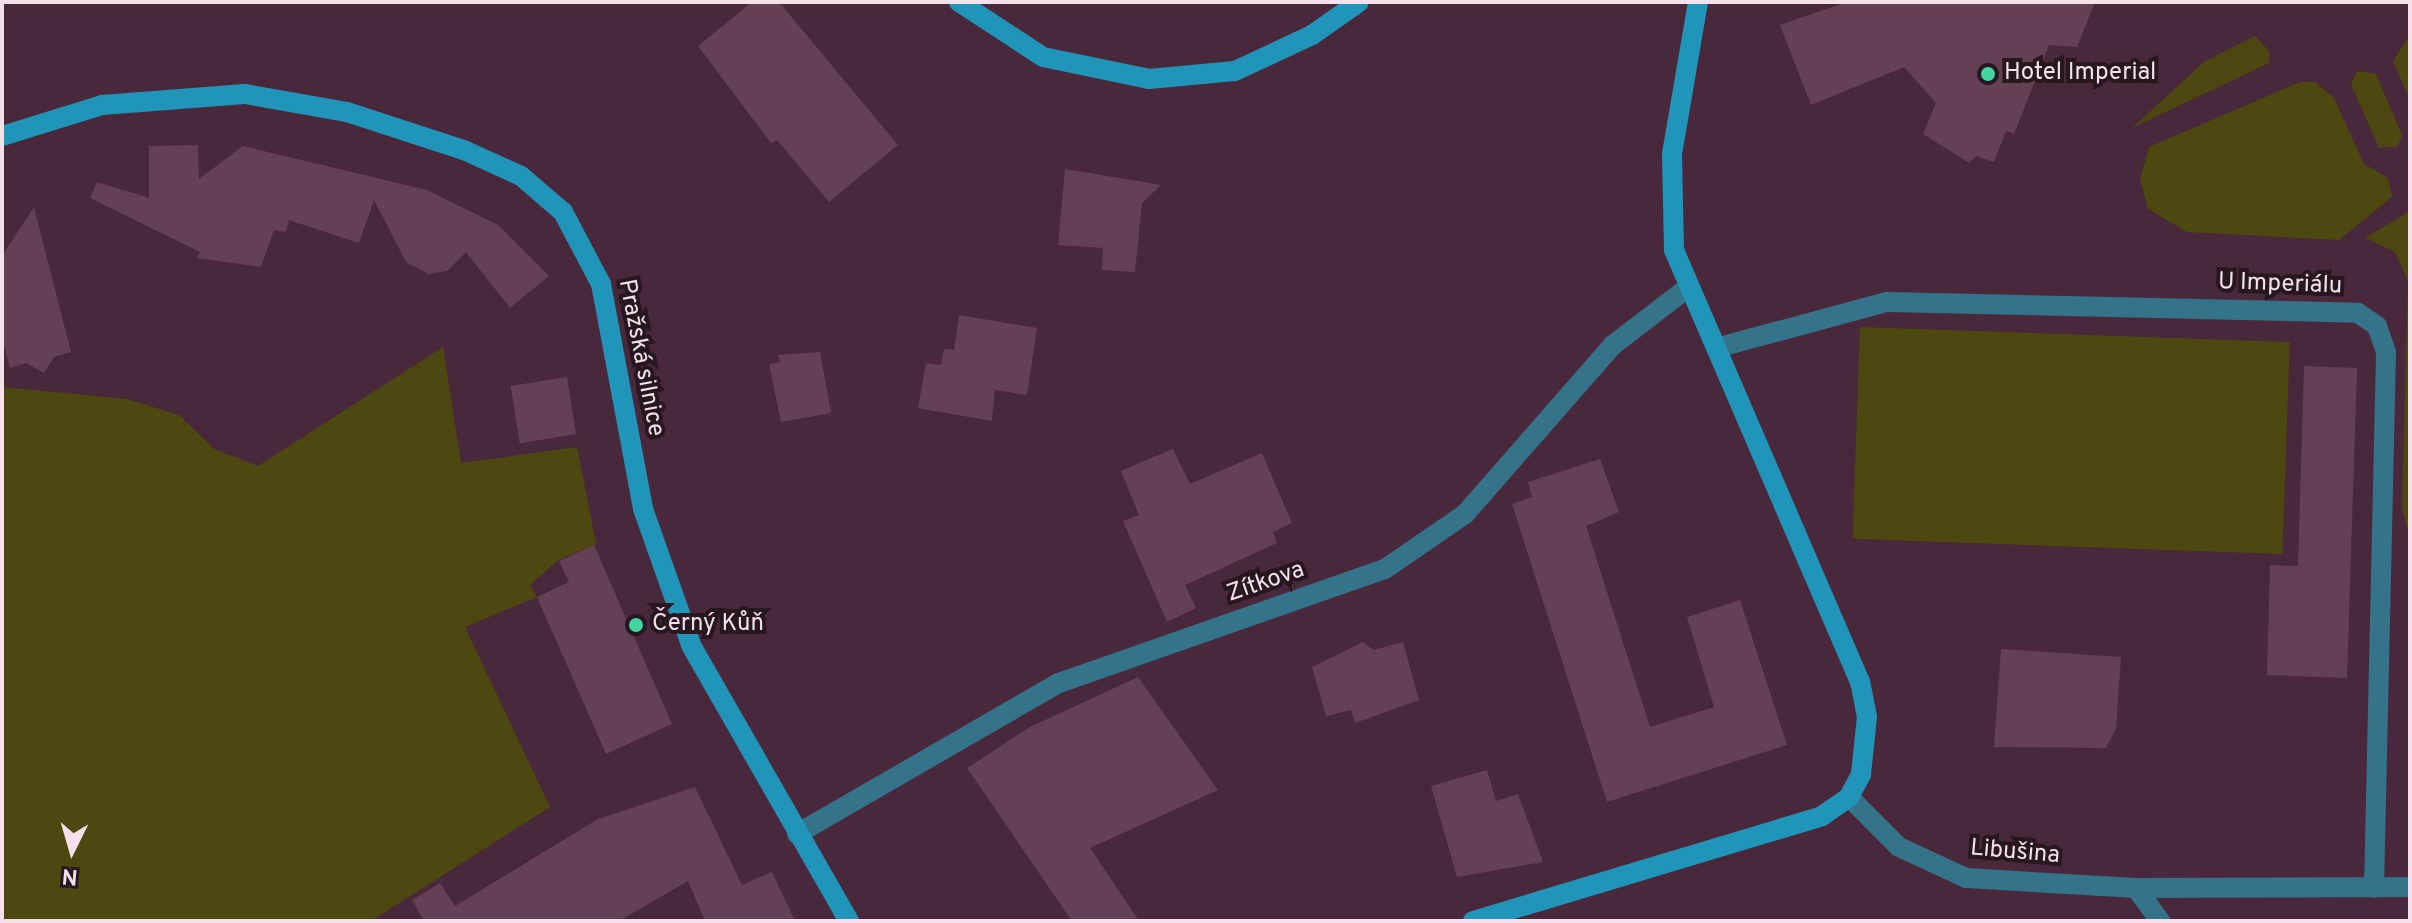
<!DOCTYPE html>
<meta charset="utf-8">
<style>
body{margin:0}
#map{position:relative;width:2412px;height:923px;overflow:hidden;background:#49283c;font-family:Overpass,sans-serif}
div>[style]{position:absolute}
[style*='--x']{left:calc(var(--x)*1px);top:calc(var(--y)*1px);width:calc(var(--w)*1px);rotate:calc(var(--a)*1deg)}
.green>*{inset:0;background:#4c480f;transform-origin:0 0}
.building>*{inset:0;background:#634054;transform-origin:0 0}
.street>*{height:20px;margin:-10px;padding:0 10px;transform-origin:10px;border-radius:10px;background:#35738a}
.secondary>*{height:20px;margin:-10px;padding:0 10px;transform-origin:10px;border-radius:10px;background:#2195b9}
.dots>*{width:22px;height:22px;translate:-50% -50%;box-sizing:border-box;border:4px solid #261720;border-radius:50%}
span{translate:-50% -50%;white-space:nowrap;text-align:center;line-height:1.15;-webkit-text-stroke:8px #261720;paint-order:stroke}
.poi-label{font-size:24px;color:#f6e0ec}
.left{translate:0 -50%;text-align:left}
.street-label{font-size:24px;color:#f6e0ec}
.frame{position:absolute;inset:0;border:4px solid #f6e0ec;pointer-events:none}
.north{position:absolute;left:32px;top:811px;width:80px;height:80px;-webkit-text-stroke:6px #261720;paint-order:stroke;rotate:185deg;font-size:22px;font-weight:700;line-height:32px;text-align:center;color:#f6e0ec}
.north::after{content:'';display:block;margin:auto;width:28px;height:36px;background:#f6e0ec;clip-path:polygon(50% 0,100% 100%,50% 72%,0 100%)}
</style>
<div id="map">
<div class="green">
<i style="clip-path:polygon(2410px 35px,2410px 100px,2393px 61px)"></i>
<i style="clip-path:polygon(2255px 36px,2269px 51px,2269px 63px,2132px 128px,2204px 62px)"></i>
<i style="clip-path:polygon(2357px 71px,2376px 74px,2402px 135px,2398px 146px,2379px 148px,2351px 84px)"></i>
<i style="clip-path:polygon(2300px 82px,2315px 82px,2334px 98px,2364px 164px,2388px 178px,2392px 197px,2339px 240px,2187px 232px,2148px 209px,2140px 179px,2149px 147px)"></i>
<i style="clip-path:polygon(2410px 211px,2410px 540px,2402px 507px,2408px 281px,2395px 252px,2365px 238px)"></i>
<i style="left:1860px;top:327px;width:430px;height:212px;rotate:2deg"></i>
<i style="clip-path:polygon(443px 347px,461px 463px,577px 447px,596px 544px,558px 560px,530px 585px,537px 597px,465px 627px,550px 807px,371px 921px,2px 921px,2px 387px,127px 399px,179px 415px,214px 449px,258px 466px)"></i>
</div>
<div class="building">
<i style="clip-path:polygon(752px 2px,779px 2px,898px 145px,829px 202px,777px 140px,771px 143px,698px 46px)"></i>
<i style="clip-path:polygon(1847px 2px,2095px 2px,2077px 47px,2049px 45px,2014px 134px,2006px 131px,1994px 162px,1976px 156px,1969px 163px,1923px 134px,1936px 103px,1904px 67px,1811px 105px,1780px 25px)"></i>
<i style="clip-path:polygon(198px 145px,199px 179px,243px 146px,427px 190px,498px 225px,549px 276px,510px 308px,466px 252px,447px 271px,429px 274px,406px 262px,374px 200px,359px 243px,289px 220px,286px 232px,274px 230px,261px 267px,197px 258px,200px 252px,90px 198px,97px 182px,149px 198px,149px 146px)"></i>
<i style="clip-path:polygon(1065px 169px,1161px 185px,1142px 203px,1135px 272px,1102px 270px,1103px 248px,1058px 245px)"></i>
<i style="clip-path:polygon(34px 207px,71px 352px,54px 357px,44px 373px,26px 363px,10px 368px,2px 337px,2px 256px)"></i>
<i style="clip-path:polygon(959px 315px,1037px 328px,1027px 395px,995px 390px,992px 421px,918px 408px,926px 363px,941px 365px,944px 349px,954px 350px)"></i>
<i style="clip-path:polygon(820px 352px,831px 413px,781px 422px,769px 364px,780px 362px,778px 355px)"></i>
<i style="clip-path:polygon(2304px 366px,2357px 368px,2347px 678px,2267px 675px,2270px 565px,2298px 566px)"></i>
<i style="left:567px;top:377px;width:58px;height:57px;rotate:81deg"></i>
<i style="clip-path:polygon(1173px 449px,1190px 484px,1262px 453px,1292px 523px,1273px 532px,1277px 543px,1185px 585px,1196px 608px,1167px 622px,1123px 521px,1139px 515px,1121px 471px)"></i>
<i style="clip-path:polygon(1600px 459px,1619px 512px,1586px 526px,1650px 727px,1714px 707px,1687px 617px,1740px 600px,1787px 745px,1607px 802px,1512px 504px,1532px 497px,1528px 482px)"></i>
<i style="clip-path:polygon(594px 545px,672px 724px,606px 754px,537px 597px,569px 582px,559px 561px)"></i>
<i style="clip-path:polygon(1363px 642px,1374px 650px,1403px 642px,1419px 700px,1355px 723px,1351px 710px,1326px 716px,1312px 667px)"></i>
<i style="clip-path:polygon(2001px 649px,2121px 657px,2116px 729px,2106px 748px,1994px 747px)"></i>
<i style="clip-path:polygon(1138px 677px,1218px 790px,1090px 848px,1139px 921px,1072px 921px,967px 768px,1030px 727px)"></i>
<i style="clip-path:polygon(1487px 770px,1496px 801px,1518px 794px,1543px 862px,1457px 877px,1431px 786px)"></i>
<i style="clip-path:polygon(695px 787px,742px 885px,772px 872px,795px 921px,705px 921px,688px 881px,619px 921px,424px 921px,412px 900px,440px 883px,455px 906px,598px 819px)"></i>
</div>
<div class="street">
<i style="--x:1716;--y:348;--w:177;--a:-15.1"></i>
<i style="--x:1887;--y:302;--w:471;--a:1.3"></i>
<i style="--x:2358;--y:313;--w:23;--a:34"></i>
<i style="--x:2377;--y:326;--w:28;--a:71"></i>
<i style="--x:2386;--y:352;--w:536;--a:91.28"></i>
<i style="--x:1849;--y:797;--w:71;--a:45"></i>
<i style="--x:1899;--y:847;--w:74;--a:24.8"></i>
<i style="--x:1966;--y:878;--w:170;--a:3.4"></i>
<i style="--x:2136;--y:888;--w:274;--a:-0.2"></i>
<i style="--x:797;--y:834;--w:302;--a:-30"></i>
<i style="--x:1059;--y:683;--w:345;--a:-19.3"></i>
<i style="--x:1385;--y:569;--w:97;--a:-34.5"></i>
<i style="--x:1465;--y:514;--w:225;--a:-48.8"></i>
<i style="--x:1613;--y:345;--w:92;--a:-37.5"></i>
<i style="--x:2136;--y:888;--w:41;--a:54"></i>
</div>
<div class="secondary">
<i style="--x:959;--y:2;--w:100;--a:33.2"></i>
<i style="--x:1043;--y:57;--w:108;--a:11.7"></i>
<i style="--x:1149;--y:79;--w:86;--a:-5.3"></i>
<i style="--x:1235;--y:71;--w:85;--a:-25.1"></i>
<i style="--x:1312;--y:35;--w:57;--a:-35.1"></i>
<i style="--x:2;--y:136;--w:105;--a:-17.2"></i>
<i style="--x:102;--y:105;--w:143;--a:-4.4"></i>
<i style="--x:245;--y:94;--w:104;--a:10"></i>
<i style="--x:347;--y:112;--w:125;--a:18.1"></i>
<i style="--x:466;--y:151;--w:60;--a:24.4"></i>
<i style="--x:521;--y:176;--w:55;--a:40.6"></i>
<i style="--x:563;--y:212;--w:81;--a:62.2"></i>
<i style="--x:601;--y:284;--w:229;--a:79.4"></i>
<i style="--x:643;--y:509;--w:146;--a:70.5"></i>
<i style="--x:692;--y:647;--w:316;--a:60.2"></i>
<i style="--x:1473;--y:921;--w:364;--a:-16.7"></i>
<i style="--x:1822;--y:816;--w:33;--a:-35"></i>
<i style="--x:1849;--y:797;--w:26;--a:-62"></i>
<i style="--x:1861;--y:774;--w:57;--a:-84"></i>
<i style="--x:1867;--y:717;--w:36;--a:-101"></i>
<i style="--x:1860;--y:682;--w:470;--a:-113.3"></i>
<i style="--x:1674;--y:250;--w:96;--a:-91.2"></i>
<i style="--x:1672;--y:154;--w:154;--a:-80.3"></i>
</div>
<div class="dots">
<i style="left:1988px;top:74px;background:#43d4a0"></i>
<i style="left:636px;top:625px;background:#43d4a0"></i>
</div>
<div class="poi-label">
<span class="left" style="left:2004px;top:74px">Hotel Imperial</span>
<span class="left" style="left:652px;top:625px">Černý Kůň</span>
</div>
<div class="street-label">
<span style="left:2280px;top:285px;rotate:2deg">U Imperiálu</span>
<span style="left:640px;top:358px;rotate:79deg">Pražská silnice</span>
<span style="left:1266px;top:583px;rotate:-19deg">Zítkova</span>
<span style="left:2015px;top:853px;rotate:5deg">Libušina</span>
</div>
<div class="frame"></div>
<div class="north">N</div>
</div>
